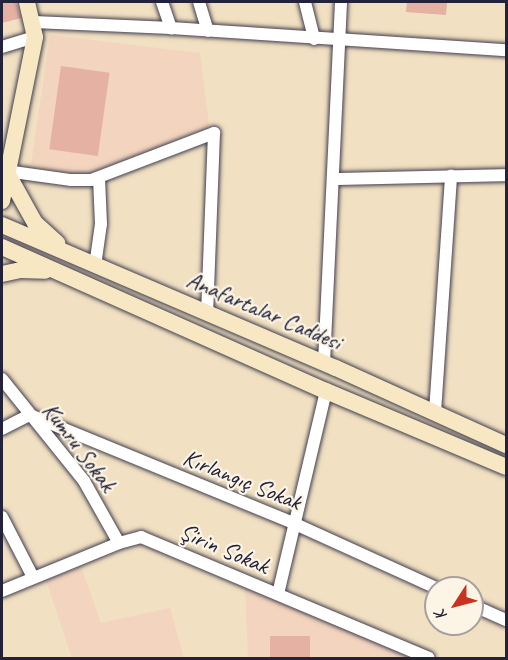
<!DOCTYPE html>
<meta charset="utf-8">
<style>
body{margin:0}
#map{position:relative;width:508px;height:660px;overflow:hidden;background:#f1e0c1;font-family:Caveat,sans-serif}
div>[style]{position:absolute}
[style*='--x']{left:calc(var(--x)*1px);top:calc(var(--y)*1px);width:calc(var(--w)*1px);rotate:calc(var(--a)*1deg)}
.built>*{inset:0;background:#f3d4be}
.building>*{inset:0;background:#e4b1a2;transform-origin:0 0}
.roads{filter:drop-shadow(0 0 2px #413e4f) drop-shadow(0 0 2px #413e4f)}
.street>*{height:12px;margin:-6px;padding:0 6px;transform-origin:6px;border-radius:6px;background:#fff}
.secondary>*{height:16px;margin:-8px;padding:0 8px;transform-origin:8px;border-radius:8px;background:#f7e8c3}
span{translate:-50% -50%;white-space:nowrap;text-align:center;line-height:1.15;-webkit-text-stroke:4.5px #fcf5e5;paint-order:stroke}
.street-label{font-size:24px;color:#22223b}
.frame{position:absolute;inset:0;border:3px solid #22223b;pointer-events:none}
.north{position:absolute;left:424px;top:576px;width:60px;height:60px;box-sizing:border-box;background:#fcf5e5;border:2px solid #a5a1a1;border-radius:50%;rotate:234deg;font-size:16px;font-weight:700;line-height:24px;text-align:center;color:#22223b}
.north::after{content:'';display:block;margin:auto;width:21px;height:27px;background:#c8321e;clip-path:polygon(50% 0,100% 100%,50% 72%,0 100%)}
</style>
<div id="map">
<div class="built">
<i style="clip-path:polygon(50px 35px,200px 53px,209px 125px,89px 179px,31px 164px)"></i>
<i style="clip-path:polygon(81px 567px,101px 623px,170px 608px,184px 658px,72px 658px,46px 580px)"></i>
<i style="clip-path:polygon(245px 586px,413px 658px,248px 658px)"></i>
</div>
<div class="building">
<i style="clip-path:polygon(2px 2px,16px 2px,21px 18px,2px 23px)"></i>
<i style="clip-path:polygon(407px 2px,447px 2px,446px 15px,406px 12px)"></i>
<i style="left:61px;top:66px;width:49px;height:84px;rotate:8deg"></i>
<i style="left:270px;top:636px;width:40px;height:22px"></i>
</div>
<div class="roads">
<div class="street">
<i style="--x:162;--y:2;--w:28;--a:71"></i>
<i style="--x:199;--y:2;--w:30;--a:73"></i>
<i style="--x:305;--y:2;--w:38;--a:76"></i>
<i style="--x:34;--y:22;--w:137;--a:2.5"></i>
<i style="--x:171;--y:28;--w:336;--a:3.8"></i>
<i style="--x:2;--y:47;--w:34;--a:-17"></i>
<i style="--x:6;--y:171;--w:66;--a:7.9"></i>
<i style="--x:71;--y:180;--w:20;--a:0"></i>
<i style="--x:91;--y:180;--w:132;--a:-20.9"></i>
<i style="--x:214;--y:133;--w:181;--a:92.2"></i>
<i style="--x:333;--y:179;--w:173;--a:-1.3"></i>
<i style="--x:95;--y:266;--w:42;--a:-81.9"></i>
<i style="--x:101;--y:224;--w:46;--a:-92.5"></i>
<i style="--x:324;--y:363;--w:361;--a:-87.3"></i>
<i style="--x:2;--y:379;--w:131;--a:51.2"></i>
<i style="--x:84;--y:481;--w:71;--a:60.6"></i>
<i style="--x:435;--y:412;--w:237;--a:-86.1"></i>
<i style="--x:2;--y:429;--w:31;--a:-27"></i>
<i style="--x:30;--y:415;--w:284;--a:22.3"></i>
<i style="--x:293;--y:523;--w:157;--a:24.4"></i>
<i style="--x:2;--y:517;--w:68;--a:62.7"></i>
<i style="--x:2;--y:591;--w:126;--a:-22.3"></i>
<i style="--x:119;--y:543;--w:23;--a:-15"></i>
<i style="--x:141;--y:537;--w:312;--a:22.8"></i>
<i style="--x:278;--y:594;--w:209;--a:-76.7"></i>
<i style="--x:472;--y:605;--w:37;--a:24"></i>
</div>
<div class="secondary">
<i style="--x:6;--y:171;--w:60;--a:60.9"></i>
<i style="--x:35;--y:223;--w:30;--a:42"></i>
<i style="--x:2;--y:201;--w:167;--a:-78.6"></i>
<i style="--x:35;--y:37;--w:36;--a:-103"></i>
<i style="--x:2;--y:225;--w:363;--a:23.2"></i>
<i style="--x:336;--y:368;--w:187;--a:24.4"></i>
<i style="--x:2;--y:247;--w:355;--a:24"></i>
<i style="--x:326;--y:391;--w:195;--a:22.9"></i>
<i style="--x:2;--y:274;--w:19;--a:-12"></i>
<i style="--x:21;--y:270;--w:24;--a:2"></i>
</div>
</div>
<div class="street-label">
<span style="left:264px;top:311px;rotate:23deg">Anafartalar Caddesi</span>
<span style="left:79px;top:447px;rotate:53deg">Kumru Sokak</span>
<span style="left:242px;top:480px;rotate:22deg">Kırlangıç Sokak</span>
<span style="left:224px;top:549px;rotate:23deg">Şirin Sokak</span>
</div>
<div class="frame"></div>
<div class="north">K</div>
</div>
